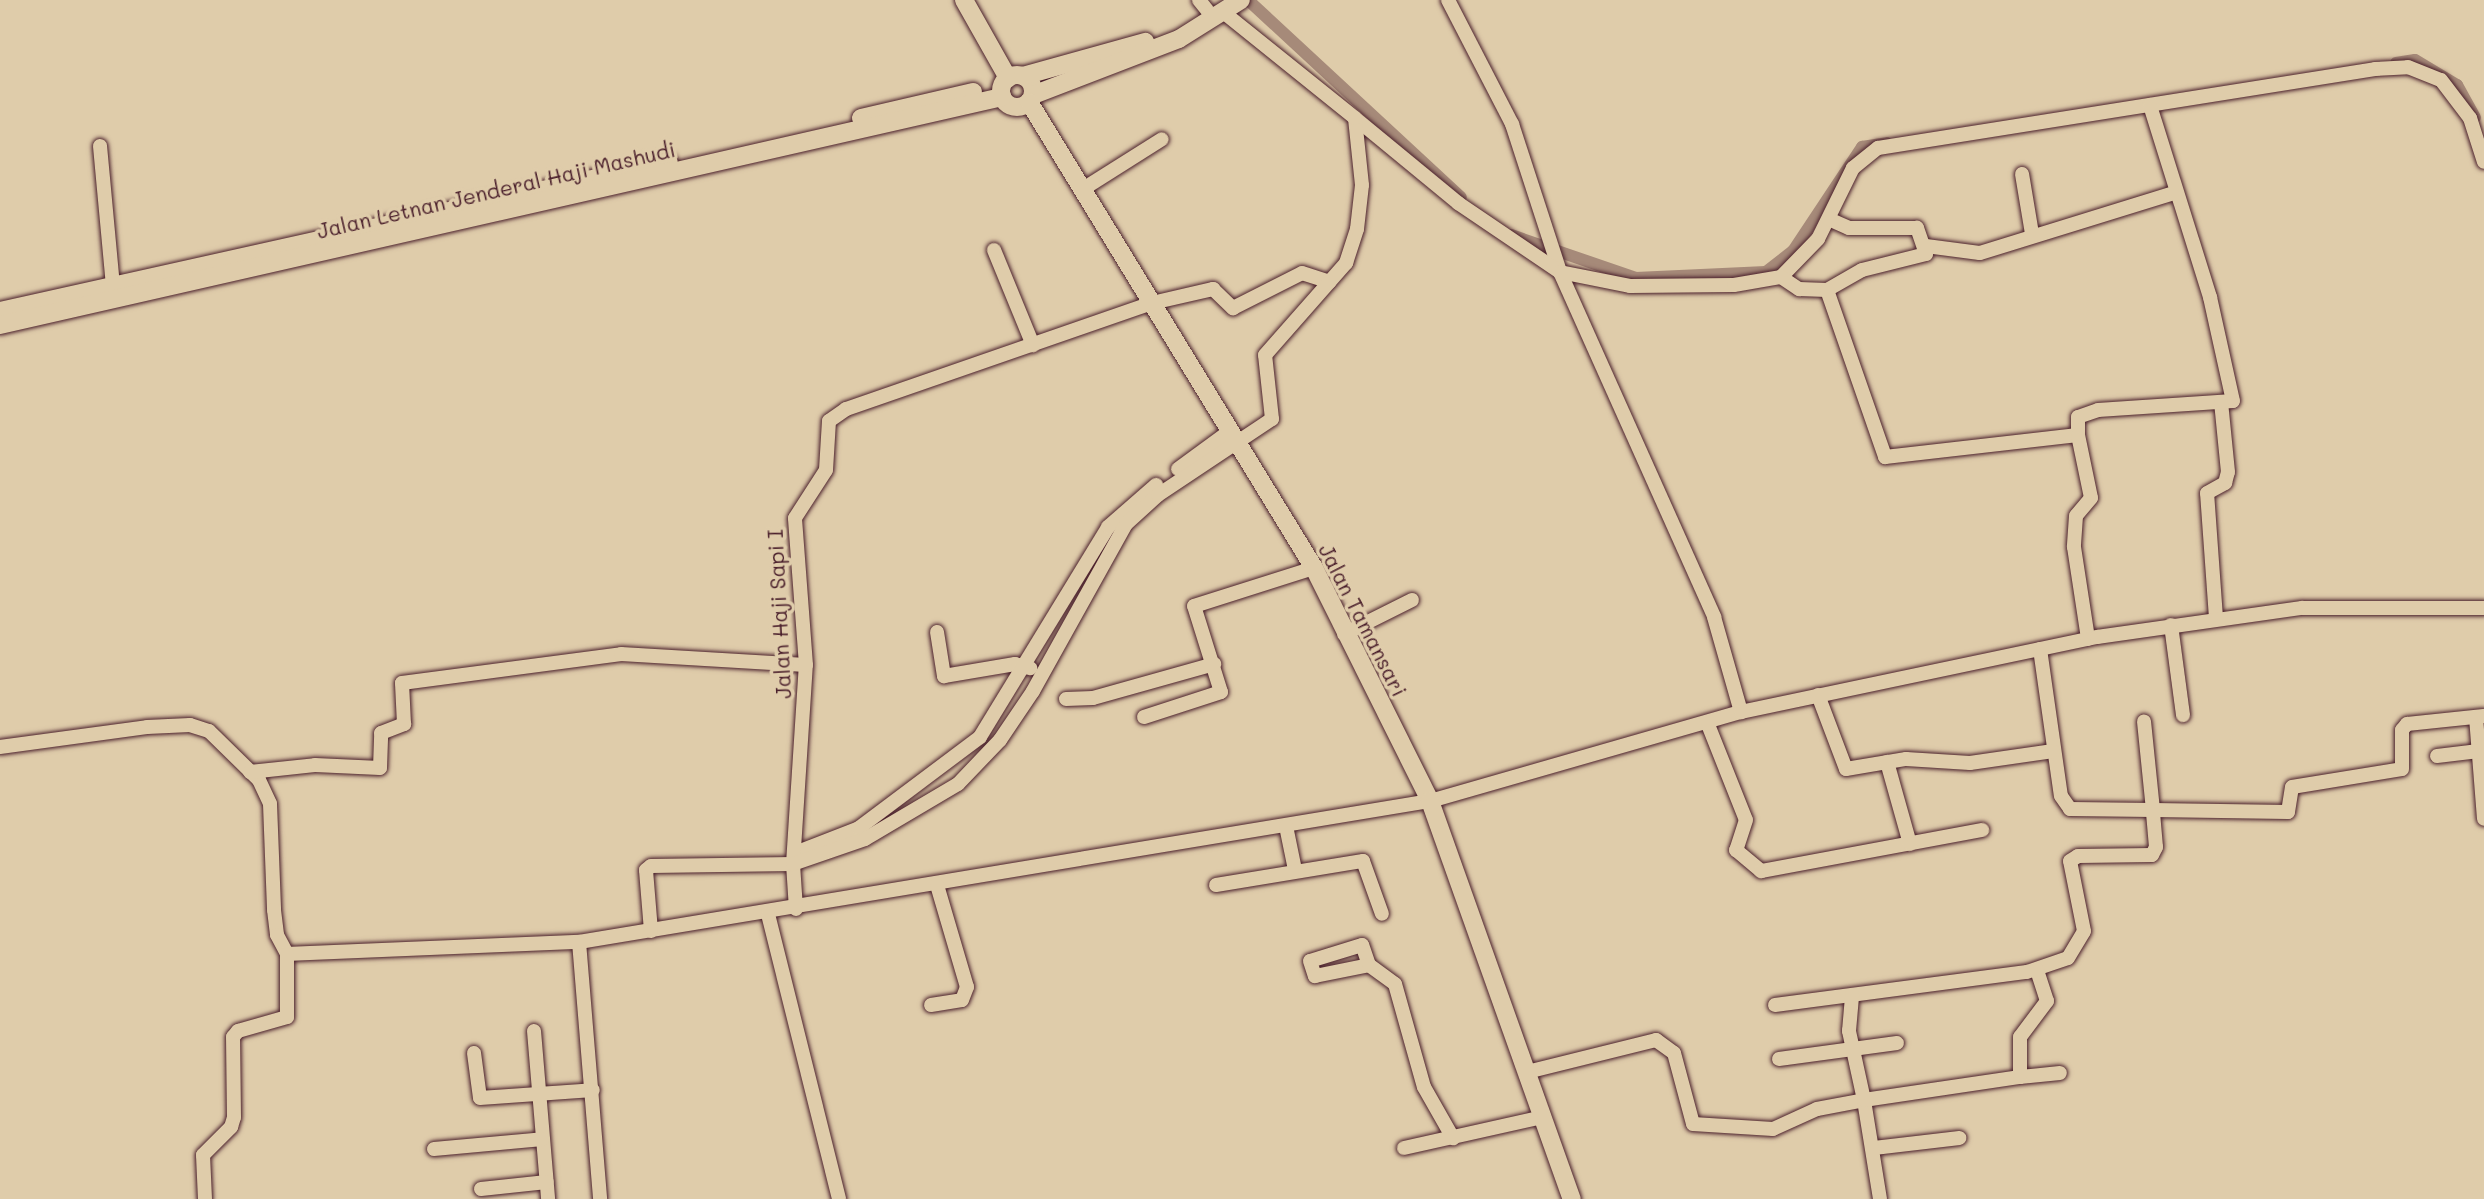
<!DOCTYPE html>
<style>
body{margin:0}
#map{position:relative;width:2484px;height:1199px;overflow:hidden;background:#dfccaa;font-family:Mali,sans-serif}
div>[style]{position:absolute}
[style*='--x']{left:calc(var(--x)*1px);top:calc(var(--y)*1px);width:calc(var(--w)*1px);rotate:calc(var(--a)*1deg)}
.canal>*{height:12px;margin:-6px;padding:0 6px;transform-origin:6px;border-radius:6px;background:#a68a79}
.roads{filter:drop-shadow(0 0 2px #4a1f2b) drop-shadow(0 0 2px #4a1f2b)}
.minor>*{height:14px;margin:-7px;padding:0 7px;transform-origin:7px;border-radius:7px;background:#dfccaa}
.major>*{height:18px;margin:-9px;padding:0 9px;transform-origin:9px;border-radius:9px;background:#dfccaa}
.major>.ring{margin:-9px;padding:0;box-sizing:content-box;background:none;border:18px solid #dfccaa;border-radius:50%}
span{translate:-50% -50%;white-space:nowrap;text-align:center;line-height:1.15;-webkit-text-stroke:7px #dfccaa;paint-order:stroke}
.street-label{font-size:21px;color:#4a1f2b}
</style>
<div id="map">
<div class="canal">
<i style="--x:1248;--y:0;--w:290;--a:42.8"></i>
<i style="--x:2396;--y:63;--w:19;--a:-9"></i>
<i style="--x:2415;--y:60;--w:49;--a:30.8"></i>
<i style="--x:2457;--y:85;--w:37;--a:61"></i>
<i style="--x:1511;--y:235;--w:132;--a:19"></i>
<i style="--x:1636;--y:278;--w:130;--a:-2.6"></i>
<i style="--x:1766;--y:272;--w:34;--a:-38"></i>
<i style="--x:1793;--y:251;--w:125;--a:-56.4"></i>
<i style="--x:1862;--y:147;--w:25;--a:-9"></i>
</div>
<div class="roads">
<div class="minor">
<i style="--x:1199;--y:0;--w:13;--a:51"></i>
<i style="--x:1448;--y:0;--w:140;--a:62.7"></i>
<i style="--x:1512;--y:124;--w:156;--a:72"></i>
<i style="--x:1560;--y:272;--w:378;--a:65.9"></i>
<i style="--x:1714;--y:617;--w:99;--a:74.1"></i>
<i style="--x:1355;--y:118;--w:134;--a:39.5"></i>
<i style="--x:1458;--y:203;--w:123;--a:34.1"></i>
<i style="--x:1560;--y:272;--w:71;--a:11.3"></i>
<i style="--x:1630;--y:286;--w:104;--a:-0.6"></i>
<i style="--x:1734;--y:285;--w:48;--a:-9.7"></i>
<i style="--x:1781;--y:277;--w:53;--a:-45.8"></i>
<i style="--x:1818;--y:239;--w:79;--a:-63.8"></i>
<i style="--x:1853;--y:168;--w:32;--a:-39"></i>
<i style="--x:1878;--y:148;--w:503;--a:-9.03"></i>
<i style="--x:2375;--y:69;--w:33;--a:-3"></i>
<i style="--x:2408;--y:67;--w:35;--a:22"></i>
<i style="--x:2441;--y:80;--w:48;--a:52.7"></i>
<i style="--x:2470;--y:118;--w:46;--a:72.3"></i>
<i style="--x:100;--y:146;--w:141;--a:84.7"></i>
<i style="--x:2022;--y:174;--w:61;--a:80.5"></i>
<i style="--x:1083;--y:189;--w:93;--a:-32.3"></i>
<i style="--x:1926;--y:246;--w:54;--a:7.4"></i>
<i style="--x:1980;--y:253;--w:203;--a:-17.2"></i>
<i style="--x:994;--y:250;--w:103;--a:67.7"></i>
<i style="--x:1781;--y:277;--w:22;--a:34"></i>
<i style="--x:1799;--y:289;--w:28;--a:2"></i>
<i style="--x:1827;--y:290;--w:40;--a:-29.7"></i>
<i style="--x:1862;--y:270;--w:66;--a:-14"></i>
<i style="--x:1926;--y:254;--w:28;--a:-109"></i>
<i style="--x:1917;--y:228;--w:68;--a:180"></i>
<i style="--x:1849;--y:228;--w:22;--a:-156"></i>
<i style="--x:1827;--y:290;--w:177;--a:70.8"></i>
<i style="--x:1885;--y:457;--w:194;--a:-6.5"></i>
<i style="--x:2078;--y:435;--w:18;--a:-90"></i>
<i style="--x:2078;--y:417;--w:21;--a:-19"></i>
<i style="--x:2098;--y:410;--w:135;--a:-3.8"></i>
<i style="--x:2233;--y:401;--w:107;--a:-102.5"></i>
<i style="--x:2210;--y:297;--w:201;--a:-107.4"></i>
<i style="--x:2078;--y:435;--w:64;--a:78.3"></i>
<i style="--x:2091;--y:498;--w:23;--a:130"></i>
<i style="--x:2076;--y:516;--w:31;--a:94"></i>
<i style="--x:2074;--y:547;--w:93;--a:81.3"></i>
<i style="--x:1178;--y:469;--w:66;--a:-36.3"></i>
<i style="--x:2216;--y:618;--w:125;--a:-94.1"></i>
<i style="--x:2207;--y:493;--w:21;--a:-29"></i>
<i style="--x:2225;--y:483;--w:11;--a:-75"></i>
<i style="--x:2228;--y:472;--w:70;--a:-95.7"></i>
<i style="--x:2171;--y:625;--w:91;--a:82.4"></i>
<i style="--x:937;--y:632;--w:45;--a:81"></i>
<i style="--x:944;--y:676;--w:72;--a:-9.6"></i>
<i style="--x:1015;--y:664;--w:16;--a:15"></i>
<i style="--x:1344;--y:634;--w:76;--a:-26.6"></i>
<i style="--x:2040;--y:649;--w:148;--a:81.9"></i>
<i style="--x:2061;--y:796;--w:16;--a:55"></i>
<i style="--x:2070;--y:809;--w:83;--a:0.7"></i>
<i style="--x:2153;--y:810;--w:89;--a:-95.8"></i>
<i style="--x:1818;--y:695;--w:79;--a:69.3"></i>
<i style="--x:1846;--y:769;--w:61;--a:-9.5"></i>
<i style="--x:1906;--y:759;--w:64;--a:3.6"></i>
<i style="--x:1970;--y:763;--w:84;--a:-8.2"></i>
<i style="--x:1066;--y:699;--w:27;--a:-2"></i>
<i style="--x:1093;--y:698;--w:126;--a:-15.7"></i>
<i style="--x:1144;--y:717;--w:81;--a:-18"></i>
<i style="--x:1221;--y:692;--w:90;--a:-107.4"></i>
<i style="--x:1194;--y:606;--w:126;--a:-17.6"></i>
<i style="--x:2476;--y:717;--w:102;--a:85.5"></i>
<i style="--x:1707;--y:722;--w:105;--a:68.3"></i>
<i style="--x:1746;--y:820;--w:32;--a:108"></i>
<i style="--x:1736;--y:850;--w:33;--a:40"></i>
<i style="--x:1761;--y:871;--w:225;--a:-10.5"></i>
<i style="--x:0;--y:747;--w:148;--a:-7.7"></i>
<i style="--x:147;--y:727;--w:43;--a:-2.7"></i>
<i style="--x:190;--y:725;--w:20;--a:18"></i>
<i style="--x:209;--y:731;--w:70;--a:44.4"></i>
<i style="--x:259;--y:780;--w:26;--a:65"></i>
<i style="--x:270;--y:804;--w:106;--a:87.8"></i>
<i style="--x:274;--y:910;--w:25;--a:83"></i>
<i style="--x:277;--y:935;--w:21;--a:62"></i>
<i style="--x:287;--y:954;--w:292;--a:-2.4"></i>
<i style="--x:579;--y:942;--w:863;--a:-9.41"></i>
<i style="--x:1430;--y:801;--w:323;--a:-16"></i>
<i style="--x:1741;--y:712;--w:364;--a:-11.9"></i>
<i style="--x:2097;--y:637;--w:207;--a:-8.1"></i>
<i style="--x:2302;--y:608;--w:182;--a:0"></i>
<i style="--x:2437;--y:756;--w:42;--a:-6.8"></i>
<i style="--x:1887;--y:762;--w:85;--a:74.3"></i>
<i style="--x:250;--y:772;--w:65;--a:-6.1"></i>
<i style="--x:315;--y:765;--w:65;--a:2.6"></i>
<i style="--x:380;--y:768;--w:35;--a:-88"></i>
<i style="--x:381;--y:733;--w:25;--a:-21"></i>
<i style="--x:404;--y:724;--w:41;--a:-92.8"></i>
<i style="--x:402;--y:683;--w:221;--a:-7.5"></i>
<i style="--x:621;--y:654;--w:185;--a:3.4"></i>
<i style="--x:1286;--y:826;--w:45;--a:78.4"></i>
<i style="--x:795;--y:853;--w:69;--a:-21.3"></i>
<i style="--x:859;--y:828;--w:151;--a:-36.9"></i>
<i style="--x:980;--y:737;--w:246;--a:-58.6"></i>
<i style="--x:1108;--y:527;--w:64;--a:-41.2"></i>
<i style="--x:1216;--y:885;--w:149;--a:-9.3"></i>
<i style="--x:1363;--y:861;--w:56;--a:70.3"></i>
<i style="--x:796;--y:909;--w:45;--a:-93.8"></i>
<i style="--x:793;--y:864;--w:199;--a:-86.3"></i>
<i style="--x:806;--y:665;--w:147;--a:-94.3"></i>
<i style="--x:795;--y:518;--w:57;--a:-57.1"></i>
<i style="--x:826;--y:470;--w:49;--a:-86.5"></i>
<i style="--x:829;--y:421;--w:21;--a:-35"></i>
<i style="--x:846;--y:409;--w:324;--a:-19.1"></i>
<i style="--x:1152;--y:303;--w:63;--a:-12.9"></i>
<i style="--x:1213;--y:289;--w:28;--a:44"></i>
<i style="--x:1233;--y:308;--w:77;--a:-26.9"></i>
<i style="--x:1302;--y:273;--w:29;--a:18"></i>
<i style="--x:768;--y:914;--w:294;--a:76"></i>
<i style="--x:651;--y:931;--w:61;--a:-94.7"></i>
<i style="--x:646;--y:870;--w:6;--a:-39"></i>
<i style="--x:651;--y:866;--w:142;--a:-0.8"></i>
<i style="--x:793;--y:864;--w:76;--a:-19.1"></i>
<i style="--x:865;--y:839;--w:108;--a:-30.6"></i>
<i style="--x:958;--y:784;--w:61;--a:-46.3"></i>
<i style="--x:1000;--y:740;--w:59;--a:-56"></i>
<i style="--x:1033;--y:691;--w:191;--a:-60.9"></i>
<i style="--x:1126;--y:524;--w:43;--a:-42.2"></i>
<i style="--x:1158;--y:495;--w:137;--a:-33.7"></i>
<i style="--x:1272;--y:419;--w:64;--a:-96.2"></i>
<i style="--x:1265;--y:355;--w:123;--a:-48.6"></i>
<i style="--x:1346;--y:263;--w:36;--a:-72"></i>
<i style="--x:1357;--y:229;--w:44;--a:-83.5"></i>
<i style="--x:1362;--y:185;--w:67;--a:-96"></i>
<i style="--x:1355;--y:118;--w:169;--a:-141.2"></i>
<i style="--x:579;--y:942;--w:258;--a:85.3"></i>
<i style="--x:1369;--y:965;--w:21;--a:-109"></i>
<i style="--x:1362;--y:945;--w:54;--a:162.9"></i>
<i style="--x:1310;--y:961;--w:16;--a:72"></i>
<i style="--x:1315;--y:976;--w:55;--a:-11.5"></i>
<i style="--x:1369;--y:965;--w:32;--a:36"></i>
<i style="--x:1395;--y:984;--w:107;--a:74.3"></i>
<i style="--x:1424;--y:1087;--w:59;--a:60.4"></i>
<i style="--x:931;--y:1005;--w:31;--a:-9"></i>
<i style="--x:962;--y:1000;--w:14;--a:-69"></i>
<i style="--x:967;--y:987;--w:106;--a:-106.4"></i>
<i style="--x:1775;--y:1005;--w:254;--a:-7.5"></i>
<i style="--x:2027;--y:972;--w:43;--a:-18.9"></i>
<i style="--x:2068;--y:958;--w:31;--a:-59"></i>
<i style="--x:2084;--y:931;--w:71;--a:-101.3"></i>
<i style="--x:2070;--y:861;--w:9;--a:-32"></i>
<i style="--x:2078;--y:856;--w:74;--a:-0.8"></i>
<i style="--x:2152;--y:855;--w:9;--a:-63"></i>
<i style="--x:2156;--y:847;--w:37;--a:-95"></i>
<i style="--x:2153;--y:810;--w:135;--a:0.8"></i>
<i style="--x:2288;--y:812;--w:25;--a:-81"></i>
<i style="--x:2292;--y:787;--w:111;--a:-9.3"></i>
<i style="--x:2402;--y:769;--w:39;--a:-90"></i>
<i style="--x:2402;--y:730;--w:8;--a:-50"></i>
<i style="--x:2407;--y:724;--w:77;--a:-5.9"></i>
<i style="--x:534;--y:1031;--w:169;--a:85.2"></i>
<i style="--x:474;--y:1053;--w:45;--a:82.4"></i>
<i style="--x:480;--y:1098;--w:113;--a:-4"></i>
<i style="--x:1779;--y:1059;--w:119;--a:-7.7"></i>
<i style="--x:1527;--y:1072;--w:133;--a:-13.9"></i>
<i style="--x:1656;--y:1040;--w:22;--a:36"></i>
<i style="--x:1674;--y:1053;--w:73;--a:75"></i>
<i style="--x:1693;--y:1124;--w:80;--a:3.6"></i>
<i style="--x:1773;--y:1129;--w:48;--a:-24.4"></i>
<i style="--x:1817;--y:1109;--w:48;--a:-10.8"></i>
<i style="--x:1864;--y:1100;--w:71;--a:-102.3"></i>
<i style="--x:1849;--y:1031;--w:36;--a:-85"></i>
<i style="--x:2020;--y:1077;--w:40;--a:-5.7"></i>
<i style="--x:1404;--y:1148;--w:142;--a:-12.6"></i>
<i style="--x:1874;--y:1148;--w:86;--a:-6.7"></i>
<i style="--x:434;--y:1149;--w:109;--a:-5.2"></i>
<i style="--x:481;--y:1189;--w:66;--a:-6.1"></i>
<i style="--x:205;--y:1199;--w:44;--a:-92.6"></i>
<i style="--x:203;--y:1155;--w:40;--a:-45"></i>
<i style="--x:231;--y:1127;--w:10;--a:-73"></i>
<i style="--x:234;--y:1117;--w:80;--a:-90.7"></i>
<i style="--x:233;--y:1037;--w:8;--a:-50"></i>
<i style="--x:238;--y:1031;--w:51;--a:-15.9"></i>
<i style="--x:287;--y:1017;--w:63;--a:-90"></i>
<i style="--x:1880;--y:1199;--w:100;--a:-99.2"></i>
<i style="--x:1864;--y:1100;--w:158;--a:-8.4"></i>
<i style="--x:2020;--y:1077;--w:40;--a:-90"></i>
<i style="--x:2020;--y:1037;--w:45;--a:-53.1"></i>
<i style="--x:2047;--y:1001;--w:33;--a:-108"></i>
</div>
<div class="major">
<i style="--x:964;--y:0;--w:90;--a:60.6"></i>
<i class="ring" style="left:1001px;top:75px;width:14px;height:14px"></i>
<i style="--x:1023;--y:76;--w:127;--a:-15.6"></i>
<i style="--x:1033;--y:95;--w:156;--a:-21"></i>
<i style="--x:1179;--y:39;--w:73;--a:-32.2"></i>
<i style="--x:1029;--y:102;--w:546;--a:58.55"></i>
<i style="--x:1314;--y:568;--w:260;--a:63.5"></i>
<i style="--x:1430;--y:801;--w:423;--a:70.4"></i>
<i style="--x:861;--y:118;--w:115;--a:-13.1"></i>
<i style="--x:0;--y:311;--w:685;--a:-12.56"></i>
<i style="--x:0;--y:325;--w:1028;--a:-12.82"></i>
</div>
</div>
<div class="street-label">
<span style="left:496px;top:190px;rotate:-13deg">Jalan Letnan Jenderal Haji Mashudi</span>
<span style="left:779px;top:614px;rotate:-93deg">Jalan Haji Sapi I</span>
<span style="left:1363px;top:620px;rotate:63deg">Jalan Tamansari</span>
</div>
</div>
